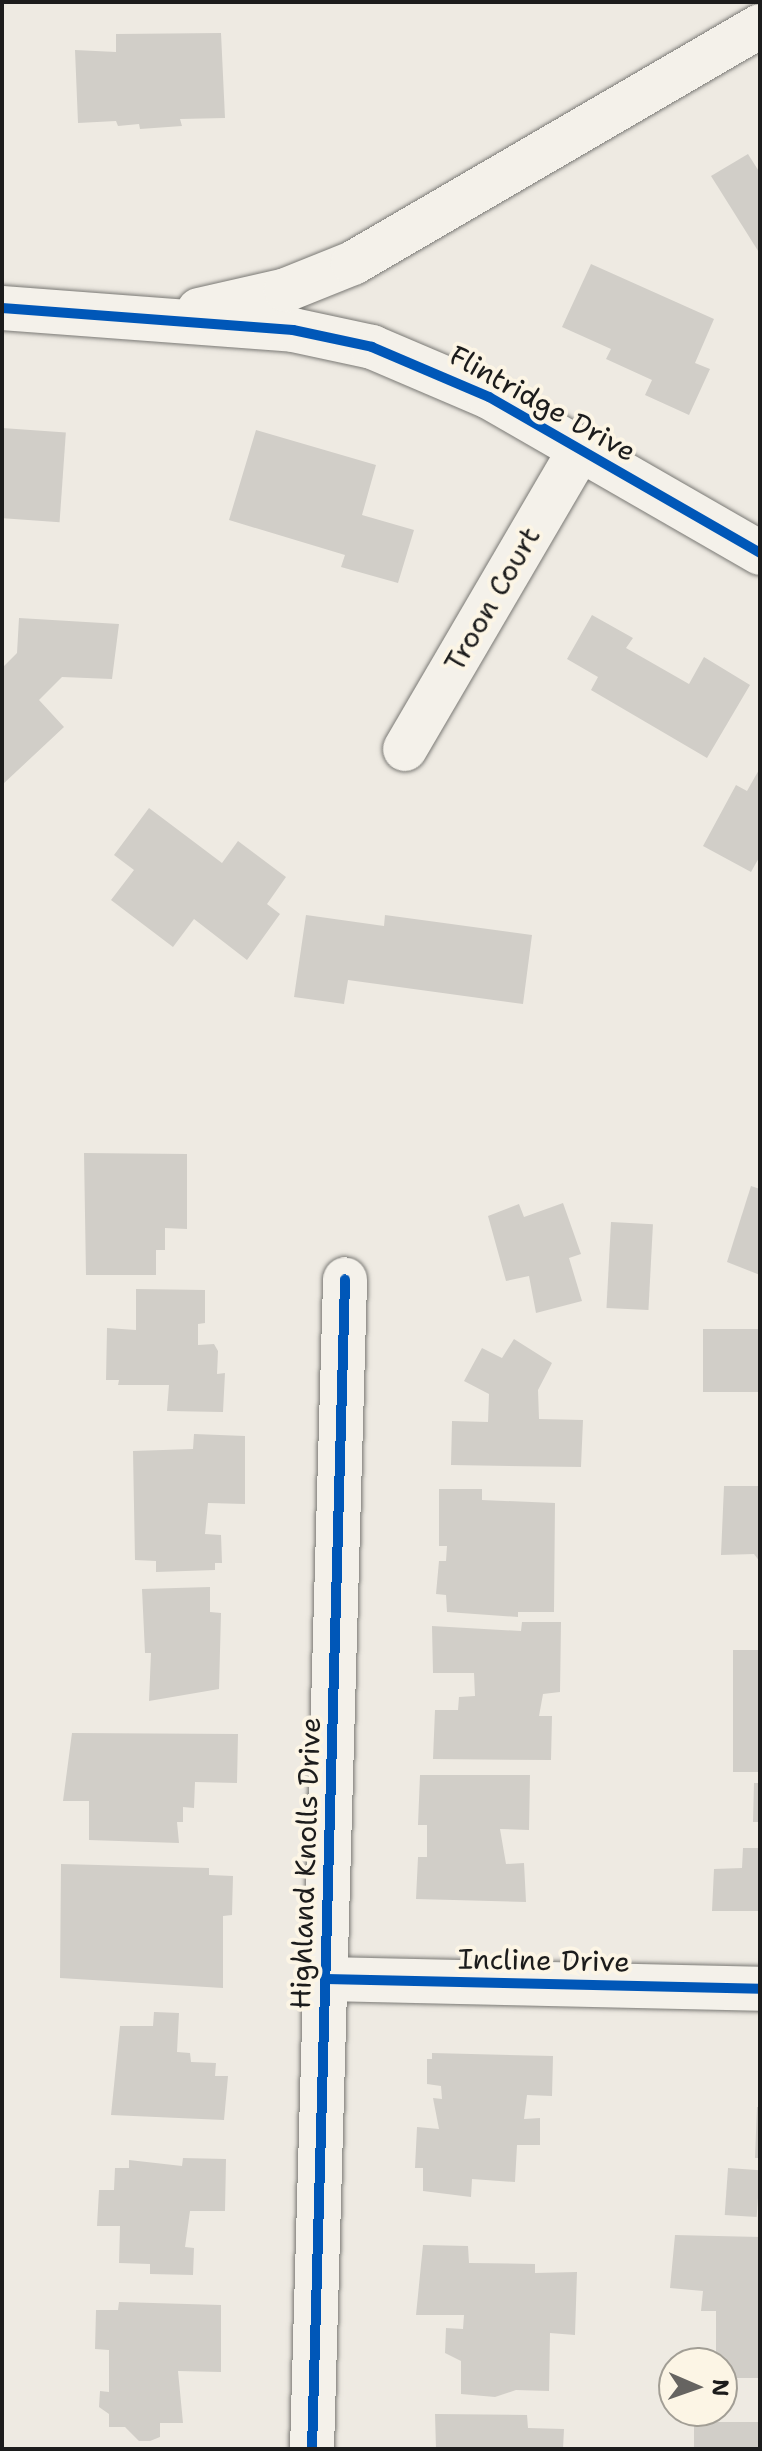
<!DOCTYPE html>
<style>
body{margin:0}
#map{position:relative;width:762px;height:2451px;overflow:hidden;background:#eeeae2;font-family:"Shantell Sans",sans-serif}
div>[style]{position:absolute}
[style*='--x']{left:calc(var(--x)*1px);top:calc(var(--y)*1px);width:calc(var(--w)*1px);rotate:calc(var(--a)*1deg)}
.building>*{inset:0;background:#d1cec8;transform-origin:0 0}
.roads{filter:drop-shadow(0 0 2px #7a7975) drop-shadow(0 0 2px #7a7975)}
.minor>*{height:44px;margin:-22px;padding:0 22px;transform-origin:22px;border-radius:22px;background:#f4f1ea}
.cycleway>*{height:10px;margin:-5px;padding:0 5px;transform-origin:5px;border-radius:5px;background:#0057b8}
span{translate:-50% -50%;white-space:nowrap;text-align:center;line-height:1.15;-webkit-text-stroke:8px #fcf5e5;paint-order:stroke}
.street-label{font-size:28px;color:#1c1c1c}
.frame{position:absolute;inset:0;border:4px solid #1c1c1c;pointer-events:none}
.north{position:absolute;left:658px;top:2347px;width:80px;height:80px;box-sizing:border-box;background:#fcf5e5;border:2px solid #a29e95;border-radius:50%;rotate:92deg;font-size:22px;font-weight:700;line-height:32px;text-align:center;color:#1c1c1c}
.north::after{content:'';display:block;margin:auto;width:28px;height:36px;background:#666461;clip-path:polygon(50% 0,100% 100%,50% 72%,0 100%)}
</style>
<div id="map">
<div class="building">
<i style="clip-path:polygon(221px 33px,225px 118px,180px 119px,182px 126px,140px 129px,139px 124px,118px 126px,116px 121px,78px 123px,75px 50px,116px 52px,116px 34px)"></i>
<i style="clip-path:polygon(748px 154px,760px 173px,760px 254px,711px 176px)"></i>
<i style="clip-path:polygon(591px 264px,714px 319px,695px 363px,710px 369px,689px 415px,645px 395px,652px 380px,606px 359px,611px 349px,562px 327px)"></i>
<i style="left:2px;top:428px;width:64px;height:90px;rotate:4deg"></i>
<i style="clip-path:polygon(256px 430px,376px 465px,362px 515px,414px 530px,398px 583px,341px 567px,345px 555px,229px 520px)"></i>
<i style="clip-path:polygon(592px 615px,633px 638px,626px 648px,689px 684px,704px 657px,750px 685px,707px 758px,591px 690px,598px 677px,567px 659px)"></i>
<i style="clip-path:polygon(19px 618px,119px 624px,112px 679px,62px 677px,39px 700px,64px 727px,2px 785px,2px 668px,17px 653px)"></i>
<i style="clip-path:polygon(760px 768px,760px 856px,751px 872px,703px 846px,736px 785px,747px 791px)"></i>
<i style="clip-path:polygon(149px 808px,222px 863px,238px 841px,286px 877px,267px 904px,280px 914px,247px 960px,194px 919px,173px 947px,111px 900px,134px 870px,114px 855px)"></i>
<i style="clip-path:polygon(306px 915px,384px 926px,385px 915px,532px 935px,523px 1004px,348px 980px,344px 1004px,294px 997px)"></i>
<i style="clip-path:polygon(84px 1153px,187px 1154px,187px 1229px,165px 1228px,165px 1250px,156px 1250px,156px 1275px,86px 1275px)"></i>
<i style="clip-path:polygon(751px 1186px,760px 1189px,760px 1275px,727px 1262px)"></i>
<i style="clip-path:polygon(563px 1203px,581px 1254px,569px 1258px,582px 1301px,536px 1313px,529px 1276px,506px 1281px,488px 1216px,519px 1204px,524px 1217px)"></i>
<i style="left:611px;top:1222px;width:42px;height:86px;rotate:3deg"></i>
<i style="clip-path:polygon(136px 1289px,205px 1290px,205px 1323px,198px 1324px,198px 1345px,214px 1344px,218px 1351px,217px 1374px,225px 1373px,223px 1412px,167px 1411px,169px 1385px,118px 1385px,119px 1380px,106px 1380px,107px 1328px,136px 1330px)"></i>
<i style="left:703px;top:1329px;width:57px;height:63px"></i>
<i style="clip-path:polygon(514px 1339px,552px 1363px,538px 1390px,539px 1419px,583px 1420px,581px 1467px,451px 1465px,452px 1421px,488px 1422px,489px 1394px,464px 1381px,482px 1348px,502px 1358px)"></i>
<i style="clip-path:polygon(194px 1434px,245px 1436px,245px 1504px,208px 1503px,205px 1534px,221px 1535px,222px 1563px,215px 1563px,215px 1570px,156px 1572px,156px 1561px,135px 1560px,133px 1451px,193px 1449px)"></i>
<i style="clip-path:polygon(724px 1486px,760px 1486px,760px 1562px,754px 1554px,721px 1555px)"></i>
<i style="clip-path:polygon(439px 1489px,482px 1489px,482px 1500px,555px 1503px,554px 1612px,518px 1612px,518px 1617px,447px 1612px,446px 1595px,436px 1594px,439px 1561px,446px 1561px,447px 1546px,439px 1546px)"></i>
<i style="clip-path:polygon(210px 1587px,210px 1612px,221px 1613px,219px 1689px,149px 1701px,151px 1653px,145px 1653px,142px 1589px)"></i>
<i style="clip-path:polygon(522px 1622px,561px 1622px,560px 1692px,543px 1694px,539px 1716px,552px 1716px,551px 1760px,433px 1759px,435px 1710px,458px 1710px,459px 1697px,475px 1696px,474px 1673px,433px 1673px,432px 1626px,521px 1631px)"></i>
<i style="left:733px;top:1650px;width:27px;height:122px"></i>
<i style="clip-path:polygon(72px 1733px,238px 1734px,237px 1783px,195px 1782px,194px 1808px,183px 1807px,183px 1822px,177px 1822px,179px 1843px,89px 1840px,89px 1801px,63px 1801px)"></i>
<i style="clip-path:polygon(420px 1775px,530px 1775px,529px 1830px,500px 1829px,506px 1864px,524px 1863px,526px 1902px,416px 1899px,418px 1857px,427px 1857px,427px 1825px,418px 1825px)"></i>
<i style="clip-path:polygon(754px 1783px,760px 1783px,760px 1822px,753px 1822px)"></i>
<i style="clip-path:polygon(743px 1848px,760px 1848px,760px 1911px,712px 1911px,714px 1869px,742px 1868px)"></i>
<i style="clip-path:polygon(61px 1864px,209px 1868px,209px 1875px,233px 1876px,232px 1915px,223px 1916px,223px 1988px,60px 1978px)"></i>
<i style="clip-path:polygon(154px 2012px,179px 2013px,177px 2052px,190px 2053px,191px 2062px,216px 2063px,215px 2076px,228px 2076px,224px 2120px,111px 2115px,120px 2026px,153px 2026px)"></i>
<i style="clip-path:polygon(432px 2053px,553px 2056px,552px 2096px,527px 2095px,524px 2119px,540px 2118px,540px 2145px,517px 2145px,515px 2182px,472px 2179px,471px 2197px,423px 2191px,423px 2168px,415px 2168px,417px 2127px,439px 2129px,433px 2098px,442px 2099px,441px 2086px,427px 2084px,427px 2059px,432px 2059px)"></i>
<i style="clip-path:polygon(757px 2107px,760px 2107px,760px 2158px,755px 2158px)"></i>
<i style="clip-path:polygon(183px 2158px,226px 2159px,225px 2211px,190px 2211px,185px 2247px,194px 2248px,193px 2275px,150px 2274px,150px 2264px,119px 2263px,120px 2226px,97px 2226px,99px 2190px,114px 2190px,115px 2168px,129px 2168px,129px 2160px,182px 2166px)"></i>
<i style="left:728px;top:2168px;width:32px;height:47px;rotate:4deg"></i>
<i style="clip-path:polygon(675px 2235px,760px 2237px,760px 2378px,722px 2378px,722px 2363px,716px 2363px,716px 2311px,701px 2311px,703px 2291px,670px 2288px)"></i>
<i style="clip-path:polygon(423px 2245px,468px 2246px,469px 2263px,535px 2264px,535px 2273px,577px 2272px,575px 2335px,550px 2333px,549px 2391px,516px 2390px,495px 2397px,461px 2394px,461px 2361px,445px 2353px,446px 2328px,463px 2329px,464px 2315px,416px 2315px)"></i>
<i style="clip-path:polygon(119px 2302px,221px 2305px,221px 2372px,178px 2371px,183px 2423px,160px 2423px,160px 2437px,150px 2441px,139px 2441px,125px 2427px,109px 2427px,109px 2414px,99px 2407px,100px 2391px,109px 2392px,109px 2350px,95px 2349px,96px 2310px,118px 2310px)"></i>
<i style="clip-path:polygon(435px 2414px,527px 2415px,528px 2428px,564px 2429px,563px 2449px,436px 2449px)"></i>
<i style="left:760px;top:2422px;width:27px;height:66px;rotate:90deg"></i>
</div>
<div class="roads">
<div class="minor">
<i style="--x:2;--y:308;--w:292;--a:4.3"></i>
<i style="--x:293;--y:330;--w:81;--a:12.1"></i>
<i style="--x:372;--y:347;--w:127;--a:23.1"></i>
<i style="--x:489;--y:397;--w:313;--a:29.9"></i>
<i style="--x:199;--y:310;--w:89;--a:-12.9"></i>
<i style="--x:286;--y:290;--w:72;--a:-21.9"></i>
<i style="--x:353;--y:263;--w:471;--a:-30.2"></i>
<i style="--x:405;--y:749;--w:347;--a:-59.7"></i>
<i style="--x:326;--y:1979;--w:434;--a:1.3"></i>
<i style="--x:312;--y:2449;--w:1170;--a:-88.38"></i>
</div>
</div>
<div class="cycleway">
<i style="--x:2;--y:308;--w:292;--a:4.3"></i>
<i style="--x:293;--y:330;--w:81;--a:12.1"></i>
<i style="--x:372;--y:347;--w:127;--a:23.1"></i>
<i style="--x:489;--y:397;--w:313;--a:29.9"></i>
<i style="--x:326;--y:1979;--w:434;--a:1.3"></i>
<i style="--x:312;--y:2449;--w:1170;--a:-88.38"></i>
</div>
<div class="street-label">
<span style="left:543px;top:403px;rotate:29deg">Flintridge Drive</span>
<span style="left:492px;top:599px;rotate:-60deg">Troon Court</span>
<span style="left:305px;top:1863px;rotate:-88deg">Highland Knolls Drive</span>
<span style="left:544px;top:1960px;rotate:1deg">Incline Drive</span>
</div>
<div class="frame"></div>
<div class="north">N</div>
</div>
